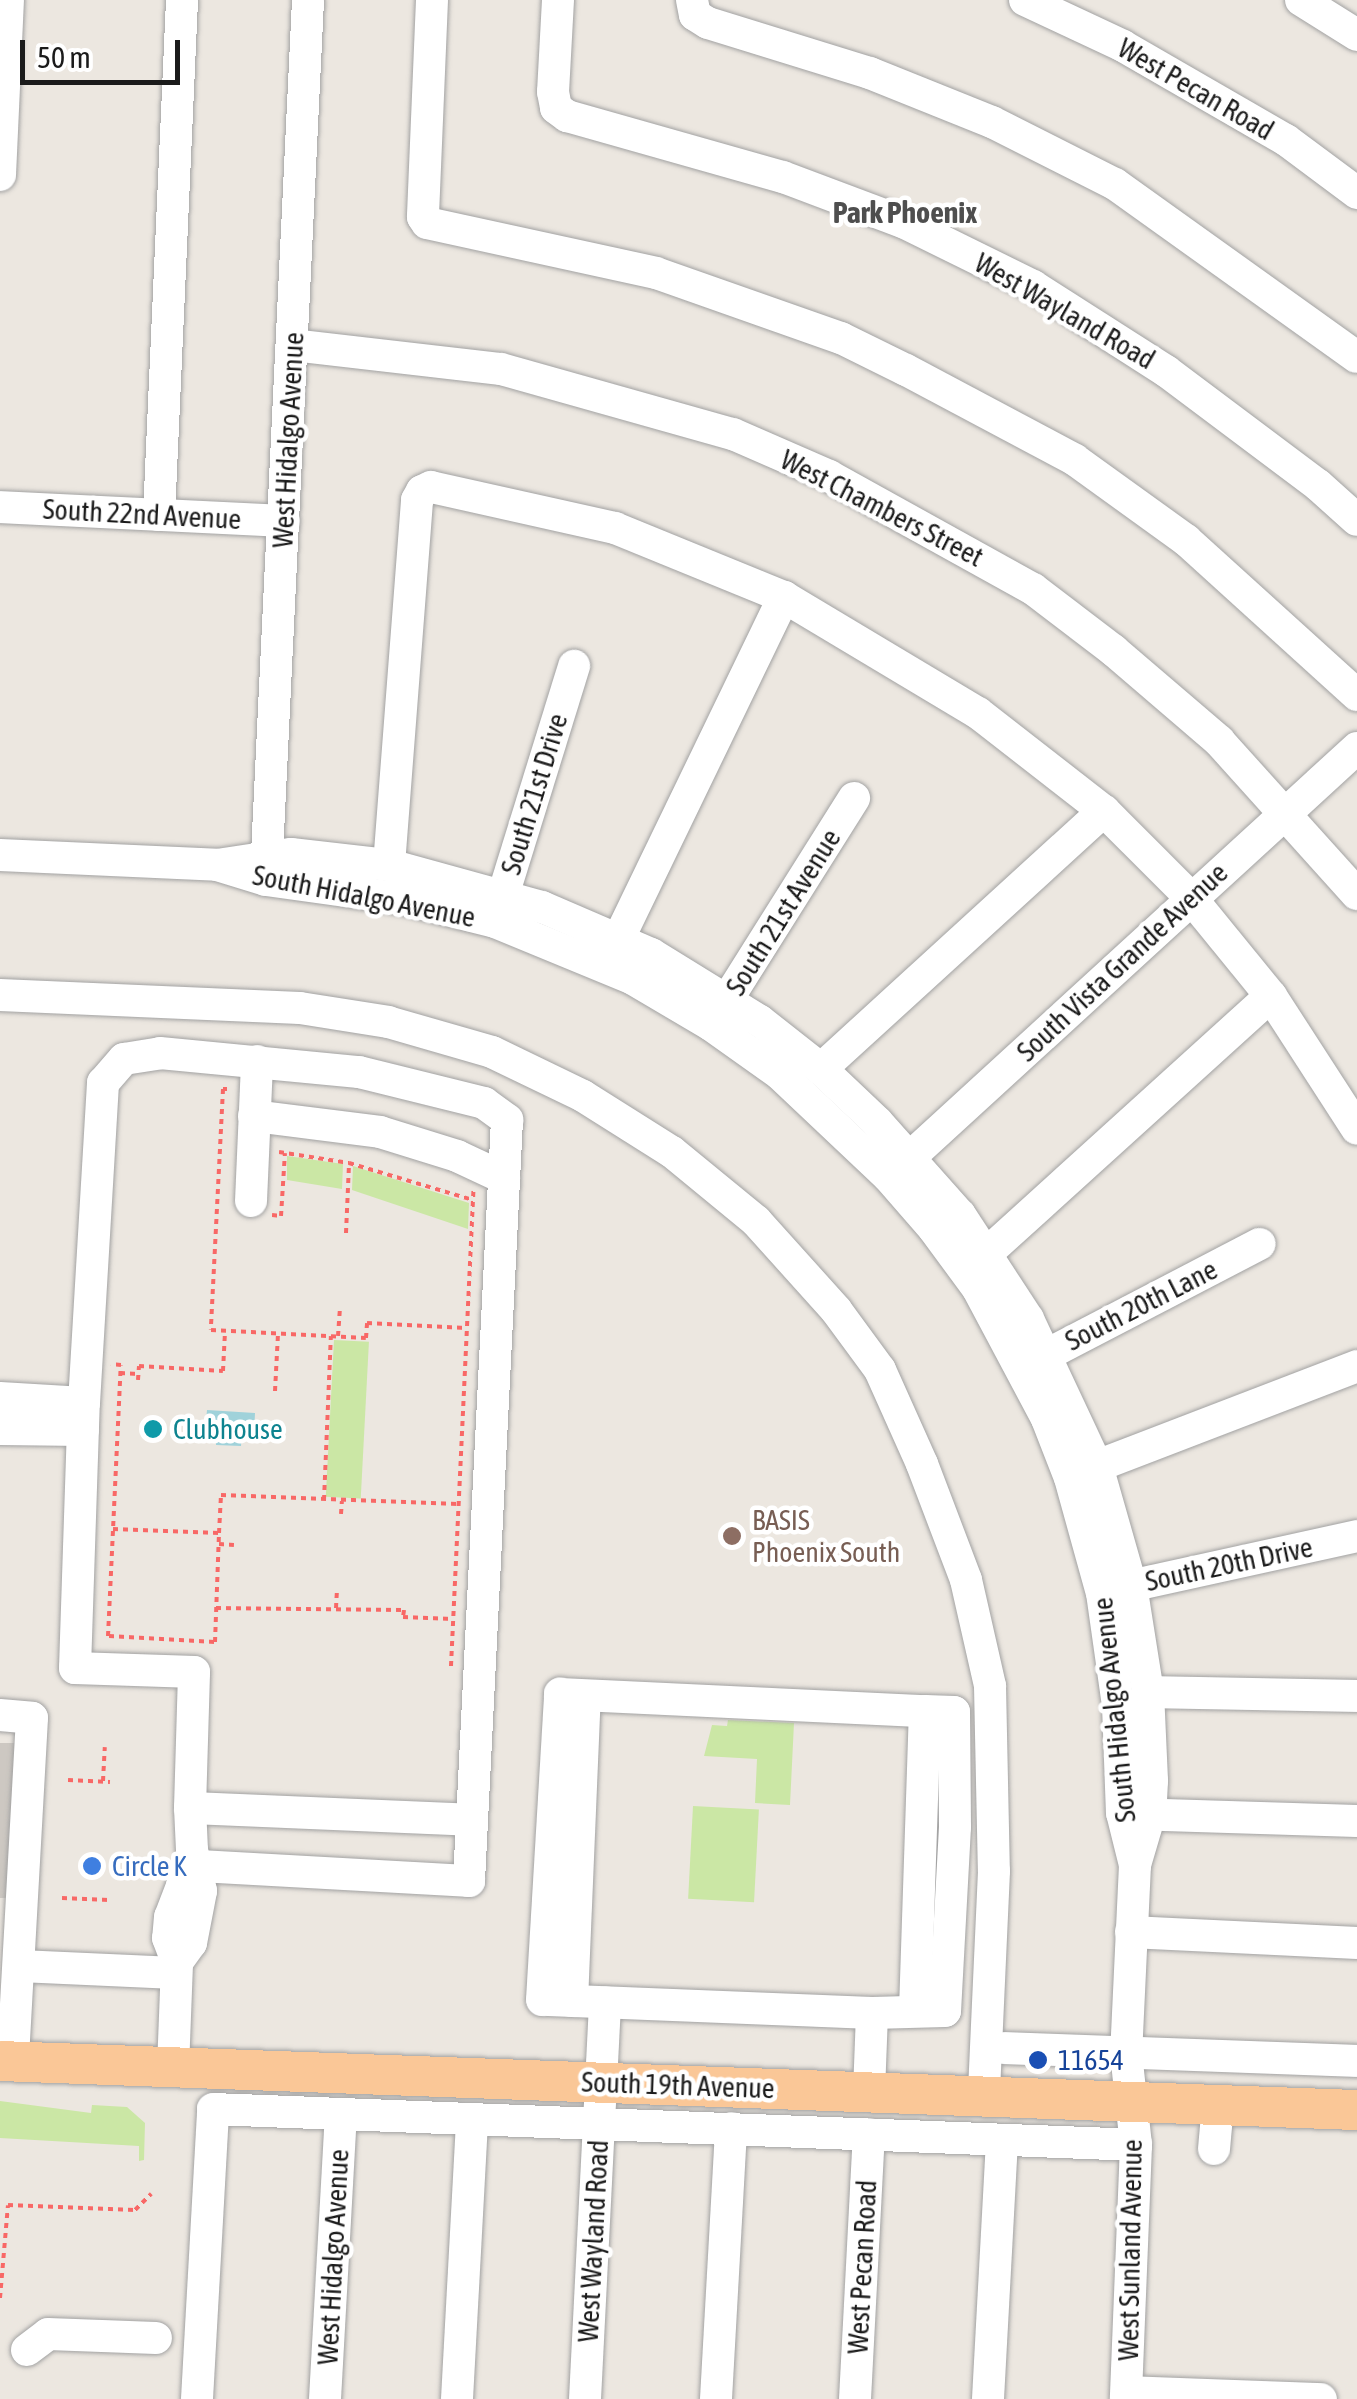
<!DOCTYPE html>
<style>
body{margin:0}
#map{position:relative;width:1357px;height:2399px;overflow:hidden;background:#ece7e0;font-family:"Asap Condensed",sans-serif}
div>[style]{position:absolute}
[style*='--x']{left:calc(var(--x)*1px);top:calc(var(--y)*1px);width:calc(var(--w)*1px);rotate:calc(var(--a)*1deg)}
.grass>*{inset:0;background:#cbe7a5;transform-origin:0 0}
.water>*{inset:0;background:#a0d2da}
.minor-tunnel>*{height:32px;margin-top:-16px;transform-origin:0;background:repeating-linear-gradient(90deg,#cdc8c2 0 32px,transparent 0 48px)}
.path>*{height:4px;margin-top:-2px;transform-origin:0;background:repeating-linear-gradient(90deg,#f86866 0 5px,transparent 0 10px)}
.roads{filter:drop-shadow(0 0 2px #a2a2a2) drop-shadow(0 0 2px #a2a2a2)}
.minor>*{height:32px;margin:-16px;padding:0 16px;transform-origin:16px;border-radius:16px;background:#fff}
.major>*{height:40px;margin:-20px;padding:0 20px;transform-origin:20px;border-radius:20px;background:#fac797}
.dots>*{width:28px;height:28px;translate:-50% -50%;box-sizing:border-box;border:5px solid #fff;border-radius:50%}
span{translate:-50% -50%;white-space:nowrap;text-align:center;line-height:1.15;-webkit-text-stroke:9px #fff;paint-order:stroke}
.street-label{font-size:28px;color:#1b1b1b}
.culture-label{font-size:28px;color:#0d838f}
.left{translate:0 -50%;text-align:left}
.education-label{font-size:28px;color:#785e54}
.shop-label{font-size:28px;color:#366cbe}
.transit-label{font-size:28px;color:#164399}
.neighbourhood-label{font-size:30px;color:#4e4e4e;font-weight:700}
.scale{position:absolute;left:20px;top:40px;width:160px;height:45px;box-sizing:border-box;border:5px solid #1b1b1b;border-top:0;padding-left:12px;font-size:30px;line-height:35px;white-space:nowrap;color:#1b1b1b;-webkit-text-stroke:8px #fff;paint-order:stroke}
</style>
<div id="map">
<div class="grass">
<i style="clip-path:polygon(287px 1156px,343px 1164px,342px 1189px,287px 1180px)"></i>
<i style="clip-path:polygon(353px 1166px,469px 1203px,468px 1229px,352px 1190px)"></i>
<i style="left:334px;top:1340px;width:35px;height:157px;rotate:3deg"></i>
<i style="clip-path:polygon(728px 1720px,794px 1723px,790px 1805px,755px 1803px,757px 1759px,704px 1756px,712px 1725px,727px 1726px)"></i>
<i style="left:693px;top:1806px;width:66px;height:93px;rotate:3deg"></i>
<i style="clip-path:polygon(0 2101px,91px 2113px,92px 2105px,127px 2107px,145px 2123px,144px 2160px,139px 2161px,139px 2146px,0 2138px)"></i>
</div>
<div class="water">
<i style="clip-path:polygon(207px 1410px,255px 1413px,254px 1434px,242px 1434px,241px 1446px,216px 1445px,216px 1433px,205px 1432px)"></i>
</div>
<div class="minor-tunnel">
<i style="--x:0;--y:1759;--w:16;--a:0"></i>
<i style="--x:0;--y:1784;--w:16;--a:0"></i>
<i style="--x:0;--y:1809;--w:14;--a:0"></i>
<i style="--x:0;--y:1833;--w:14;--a:0"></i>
<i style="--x:0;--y:1858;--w:12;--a:0"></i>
<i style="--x:0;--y:1882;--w:11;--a:0"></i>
</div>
<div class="path">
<i style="--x:227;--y:1089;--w:4;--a:180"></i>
<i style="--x:223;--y:1089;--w:241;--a:92.9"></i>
<i style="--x:211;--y:1330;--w:155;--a:3"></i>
<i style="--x:366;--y:1338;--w:15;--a:-86"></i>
<i style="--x:367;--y:1323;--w:99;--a:2.9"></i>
<i style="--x:279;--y:1152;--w:71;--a:8.9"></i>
<i style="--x:349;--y:1163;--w:129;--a:16.6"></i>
<i style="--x:272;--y:1215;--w:9;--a:6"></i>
<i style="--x:281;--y:1216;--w:63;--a:-86.4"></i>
<i style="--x:346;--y:1233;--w:70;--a:-87.5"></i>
<i style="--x:338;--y:1336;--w:30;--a:-86"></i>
<i style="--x:120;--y:1373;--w:18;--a:3"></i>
<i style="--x:138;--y:1380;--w:14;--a:-86"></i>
<i style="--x:139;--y:1366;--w:84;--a:3.4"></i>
<i style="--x:223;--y:1371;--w:40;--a:-87.1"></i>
<i style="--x:275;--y:1391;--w:57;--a:-87"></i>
<i style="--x:324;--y:1500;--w:164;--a:-87.6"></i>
<i style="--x:341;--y:1514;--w:13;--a:-86"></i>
<i style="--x:113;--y:1529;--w:106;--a:2.2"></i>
<i style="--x:219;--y:1533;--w:38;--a:-87"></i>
<i style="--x:221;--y:1495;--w:237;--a:2.2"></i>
<i style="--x:219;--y:1544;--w:15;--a:4"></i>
<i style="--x:216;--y:1608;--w:188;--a:0.6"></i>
<i style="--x:404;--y:1610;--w:7;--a:98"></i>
<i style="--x:403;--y:1617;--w:50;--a:2.3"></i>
<i style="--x:336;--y:1608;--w:20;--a:-87"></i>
<i style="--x:108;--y:1636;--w:271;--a:-87.3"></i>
<i style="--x:121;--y:1365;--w:10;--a:-174"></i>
<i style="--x:109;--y:1636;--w:106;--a:3.2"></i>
<i style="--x:215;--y:1642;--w:109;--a:-87.9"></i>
<i style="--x:451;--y:1666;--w:476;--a:-87.3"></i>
<i style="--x:68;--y:1780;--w:42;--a:2.7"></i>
<i style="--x:103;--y:1781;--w:34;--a:-87"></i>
<i style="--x:62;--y:1898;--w:47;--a:2.4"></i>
<i style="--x:0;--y:2298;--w:93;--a:-85.1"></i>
<i style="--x:8;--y:2205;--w:127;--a:2.3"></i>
<i style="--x:135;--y:2210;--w:23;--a:-45"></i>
</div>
<div class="roads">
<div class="minor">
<i style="--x:432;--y:0;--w:217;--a:92.4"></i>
<i style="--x:423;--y:217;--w:7;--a:56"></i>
<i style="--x:427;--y:223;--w:234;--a:12.3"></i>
<i style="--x:656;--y:273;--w:196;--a:19.4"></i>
<i style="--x:841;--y:338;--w:72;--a:26.2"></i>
<i style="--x:906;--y:370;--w:191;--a:28"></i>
<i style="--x:1075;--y:460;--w:137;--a:35.8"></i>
<i style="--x:1186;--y:540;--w:231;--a:42.2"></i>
<i style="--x:558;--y:0;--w:92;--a:93.1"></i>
<i style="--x:553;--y:92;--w:16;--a:79"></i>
<i style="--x:556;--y:108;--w:14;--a:36"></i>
<i style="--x:567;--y:116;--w:224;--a:15.8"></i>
<i style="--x:783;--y:177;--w:128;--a:20.6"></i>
<i style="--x:903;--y:222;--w:145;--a:26.2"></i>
<i style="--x:1033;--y:286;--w:158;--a:32.6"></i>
<i style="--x:1166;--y:371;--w:190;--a:36.9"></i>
<i style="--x:1318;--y:485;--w:52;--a:41.9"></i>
<i style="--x:692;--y:0;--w:15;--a:79"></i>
<i style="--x:695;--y:15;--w:15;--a:32"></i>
<i style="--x:708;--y:23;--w:170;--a:17.2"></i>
<i style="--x:870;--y:73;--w:131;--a:21.9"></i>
<i style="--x:992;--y:122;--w:138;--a:26.8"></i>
<i style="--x:1115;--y:184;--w:297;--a:35.6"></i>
<i style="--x:1025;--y:0;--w:108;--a:25.1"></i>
<i style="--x:1123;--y:46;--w:188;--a:30"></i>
<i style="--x:1286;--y:140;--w:89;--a:36.7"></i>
<i style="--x:1301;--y:0;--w:66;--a:32"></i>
<i style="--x:0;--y:175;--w:175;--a:-87.4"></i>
<i style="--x:292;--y:345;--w:210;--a:6.6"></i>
<i style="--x:501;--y:369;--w:241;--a:15.7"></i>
<i style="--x:733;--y:434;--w:105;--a:23.6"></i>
<i style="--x:829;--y:476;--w:233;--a:29"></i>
<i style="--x:1033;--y:589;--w:101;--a:37.3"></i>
<i style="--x:1113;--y:650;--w:140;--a:40.6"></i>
<i style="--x:1219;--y:741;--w:206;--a:48"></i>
<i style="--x:0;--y:507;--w:284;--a:2.8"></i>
<i style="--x:159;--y:515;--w:516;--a:-87.44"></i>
<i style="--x:0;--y:855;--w:217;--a:2.6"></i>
<i style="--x:217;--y:865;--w:51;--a:17"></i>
<i style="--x:266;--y:880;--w:138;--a:7.9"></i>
<i style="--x:403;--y:899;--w:95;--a:14"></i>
<i style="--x:495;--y:922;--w:149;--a:22.4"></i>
<i style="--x:633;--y:979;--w:91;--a:30.5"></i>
<i style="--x:711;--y:1025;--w:85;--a:35.4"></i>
<i style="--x:780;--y:1074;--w:149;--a:43.4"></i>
<i style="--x:888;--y:1176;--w:70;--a:49"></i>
<i style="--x:934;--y:1229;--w:74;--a:53.7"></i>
<i style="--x:978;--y:1289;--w:147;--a:62"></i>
<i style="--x:1047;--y:1419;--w:63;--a:68.7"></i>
<i style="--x:1070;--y:1478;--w:119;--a:74.5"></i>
<i style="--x:1102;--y:1593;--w:113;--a:81.9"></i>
<i style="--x:1118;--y:1705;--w:108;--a:87.9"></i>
<i style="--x:1122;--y:1813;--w:54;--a:76"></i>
<i style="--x:217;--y:865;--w:75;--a:-8.5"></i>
<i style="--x:291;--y:854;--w:99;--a:6.4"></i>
<i style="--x:389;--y:865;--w:159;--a:15.4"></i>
<i style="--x:542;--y:907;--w:119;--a:23.3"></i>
<i style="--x:651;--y:954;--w:128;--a:31.6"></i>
<i style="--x:760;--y:1021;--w:78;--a:38.2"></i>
<i style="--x:821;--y:1069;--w:77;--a:43.4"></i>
<i style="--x:877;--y:1122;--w:125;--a:48.3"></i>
<i style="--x:960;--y:1215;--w:124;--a:56.8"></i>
<i style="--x:1028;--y:1319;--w:162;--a:64.9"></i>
<i style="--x:1097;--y:1466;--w:124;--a:74.1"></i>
<i style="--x:1131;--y:1585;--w:108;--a:81"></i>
<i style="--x:1148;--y:1692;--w:89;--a:87.4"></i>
<i style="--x:1152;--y:1781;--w:33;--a:93"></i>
<i style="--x:1150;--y:1814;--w:53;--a:106.4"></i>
<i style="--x:1135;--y:1865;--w:188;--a:92.7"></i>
<i style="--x:1126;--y:2053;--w:93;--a:83.8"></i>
<i style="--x:1136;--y:2145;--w:254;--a:92.3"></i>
<i style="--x:389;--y:865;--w:366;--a:-85.6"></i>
<i style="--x:417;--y:500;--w:10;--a:-61"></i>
<i style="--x:422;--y:491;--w:10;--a:-24"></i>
<i style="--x:431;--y:487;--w:189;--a:12.6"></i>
<i style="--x:615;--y:528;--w:183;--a:22.2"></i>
<i style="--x:784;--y:597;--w:226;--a:30.9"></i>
<i style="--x:978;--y:713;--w:160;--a:37.9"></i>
<i style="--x:1104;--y:811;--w:123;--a:45"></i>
<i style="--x:1191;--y:898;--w:127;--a:50.8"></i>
<i style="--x:1271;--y:996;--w:158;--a:57.1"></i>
<i style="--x:266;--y:875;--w:876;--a:-87.25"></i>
<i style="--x:497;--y:915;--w:261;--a:-72.8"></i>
<i style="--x:619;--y:938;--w:379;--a:-64.2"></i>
<i style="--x:0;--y:995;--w:300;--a:2.5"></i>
<i style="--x:300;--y:1008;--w:89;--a:9"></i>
<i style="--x:388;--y:1022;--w:108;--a:16.1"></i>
<i style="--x:492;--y:1052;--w:101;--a:25.8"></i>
<i style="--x:583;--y:1096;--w:105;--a:32.2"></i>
<i style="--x:672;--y:1152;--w:109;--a:39.4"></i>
<i style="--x:756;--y:1221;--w:120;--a:48"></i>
<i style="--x:836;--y:1310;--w:74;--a:53.7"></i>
<i style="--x:880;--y:1370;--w:103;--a:65.9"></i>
<i style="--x:922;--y:1464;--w:124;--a:69.2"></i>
<i style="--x:966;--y:1580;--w:109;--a:77.2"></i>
<i style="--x:990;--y:1686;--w:185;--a:88.8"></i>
<i style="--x:994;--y:1871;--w:224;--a:92.6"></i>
<i style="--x:715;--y:1019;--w:261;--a:-57.8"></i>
<i style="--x:821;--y:1069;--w:383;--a:-42.4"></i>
<i style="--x:254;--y:1116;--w:127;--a:7.2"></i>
<i style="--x:380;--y:1132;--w:81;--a:17.3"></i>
<i style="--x:457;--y:1156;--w:52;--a:25.1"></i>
<i style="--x:896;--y:1170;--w:625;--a:-42.47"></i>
<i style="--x:251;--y:1201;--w:140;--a:-87.5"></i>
<i style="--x:986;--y:1254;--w:384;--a:-42.2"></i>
<i style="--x:1029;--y:1364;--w:260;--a:-27.5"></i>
<i style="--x:0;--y:1398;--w:84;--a:3.4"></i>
<i style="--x:0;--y:1429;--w:83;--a:0.7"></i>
<i style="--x:1097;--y:1466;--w:279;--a:-21"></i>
<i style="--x:1112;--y:1590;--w:251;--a:-12.4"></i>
<i style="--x:1148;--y:1692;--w:209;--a:1.1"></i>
<i style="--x:0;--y:1715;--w:32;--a:5"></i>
<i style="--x:32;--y:1718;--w:345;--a:93.2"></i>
<i style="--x:190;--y:1808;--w:282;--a:2.4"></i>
<i style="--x:1132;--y:1814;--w:225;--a:1.8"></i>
<i style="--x:196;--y:1875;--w:18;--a:142"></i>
<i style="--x:182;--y:1886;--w:33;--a:111"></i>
<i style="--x:170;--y:1917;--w:21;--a:95"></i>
<i style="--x:168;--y:1938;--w:26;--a:69"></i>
<i style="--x:177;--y:1962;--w:24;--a:-54"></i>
<i style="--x:191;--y:1943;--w:53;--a:-79.1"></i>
<i style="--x:201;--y:1891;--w:42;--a:-102.4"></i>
<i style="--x:192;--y:1850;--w:42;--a:-92.7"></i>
<i style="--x:190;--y:1808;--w:136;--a:-88.3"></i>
<i style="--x:194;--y:1672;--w:119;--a:-178.1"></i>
<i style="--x:75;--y:1668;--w:265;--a:-88.1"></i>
<i style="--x:84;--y:1403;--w:321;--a:-86.6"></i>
<i style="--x:103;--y:1083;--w:32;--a:-49"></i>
<i style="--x:124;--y:1059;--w:36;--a:-9"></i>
<i style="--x:160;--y:1053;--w:200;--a:5.5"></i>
<i style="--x:359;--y:1072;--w:129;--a:13.9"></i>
<i style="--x:484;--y:1103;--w:29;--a:36"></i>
<i style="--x:507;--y:1120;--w:762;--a:92.86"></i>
<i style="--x:469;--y:1881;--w:272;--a:-176.8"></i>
<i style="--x:1131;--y:1932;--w:226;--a:2.8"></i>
<i style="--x:19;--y:1966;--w:157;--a:2.6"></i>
<i style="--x:572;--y:2001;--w:305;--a:-87.6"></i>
<i style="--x:915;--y:2010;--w:299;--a:-88.1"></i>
<i style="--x:925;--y:1711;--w:29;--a:2"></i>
<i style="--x:954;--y:1712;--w:115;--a:89.5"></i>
<i style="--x:955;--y:1827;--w:184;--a:93.1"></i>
<i style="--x:945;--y:2011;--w:73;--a:178.4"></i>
<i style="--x:872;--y:2013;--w:330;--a:-177.7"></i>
<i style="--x:542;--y:2000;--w:307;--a:-86.6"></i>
<i style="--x:560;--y:1694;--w:365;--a:2.7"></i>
<i style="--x:1005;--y:2048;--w:352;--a:2.1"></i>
<i style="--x:173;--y:2068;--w:106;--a:-87.8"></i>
<i style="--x:869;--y:2092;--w:79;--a:-87.8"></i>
<i style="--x:1214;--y:2149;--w:45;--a:-84.9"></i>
<i style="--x:27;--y:2350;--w:26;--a:-37"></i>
<i style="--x:48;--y:2334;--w:108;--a:2.1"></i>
<i style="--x:1127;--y:2392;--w:194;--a:2.1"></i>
<i style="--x:197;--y:2399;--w:290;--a:-86.8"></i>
<i style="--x:213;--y:2109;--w:924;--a:2.23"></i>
<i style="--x:325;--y:2399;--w:285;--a:-86.8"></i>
<i style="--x:457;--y:2399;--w:280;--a:-86.9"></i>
<i style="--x:585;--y:2399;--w:397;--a:-87.1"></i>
<i style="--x:716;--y:2399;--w:271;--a:-86.8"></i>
<i style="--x:855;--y:2399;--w:265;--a:-87"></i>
<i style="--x:988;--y:2399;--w:259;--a:-86.9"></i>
</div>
<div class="major">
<i style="--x:0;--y:2061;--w:1358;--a:2.07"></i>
</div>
</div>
<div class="dots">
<i style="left:153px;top:1429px;background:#0f9aa8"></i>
<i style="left:732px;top:1536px;background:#8d6e63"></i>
<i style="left:92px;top:1866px;background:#3f7fe0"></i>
<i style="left:1038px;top:2060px;background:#1a4fb4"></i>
</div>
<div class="street-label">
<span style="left:1196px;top:89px;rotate:30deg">West Pecan Road</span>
<span style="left:1065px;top:311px;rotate:30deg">West Wayland Road</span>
<span style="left:288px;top:440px;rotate:-87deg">West Hidalgo Avenue</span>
<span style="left:882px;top:508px;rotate:27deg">West Chambers Street</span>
<span style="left:142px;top:514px;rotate:3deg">South 22nd Avenue</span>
<span style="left:534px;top:794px;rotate:-73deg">South 21st Drive</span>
<span style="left:364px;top:896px;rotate:11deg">South Hidalgo Avenue</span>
<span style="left:783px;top:912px;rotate:-58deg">South 21st Avenue</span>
<span style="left:1122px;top:962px;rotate:-43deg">South Vista Grande Avenue</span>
<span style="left:1141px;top:1305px;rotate:-27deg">South 20th Lane</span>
<span style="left:1229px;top:1564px;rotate:-12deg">South 20th Drive</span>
<span style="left:1114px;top:1710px;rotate:-96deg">South Hidalgo Avenue</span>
<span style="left:678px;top:2085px;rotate:2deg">South 19th Avenue</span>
<span style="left:593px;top:2241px;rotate:-87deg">West Wayland Road</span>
<span style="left:1130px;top:2250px;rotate:-89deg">West Sunland Avenue</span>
<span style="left:333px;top:2257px;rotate:-87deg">West Hidalgo Avenue</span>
<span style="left:862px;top:2267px;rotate:-87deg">West Pecan Road</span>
</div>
<div class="culture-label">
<span class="left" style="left:173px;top:1429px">Clubhouse</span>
</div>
<div class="education-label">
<span class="left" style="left:752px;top:1536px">BASIS<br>Phoenix South</span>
</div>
<div class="shop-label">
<span class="left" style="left:112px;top:1866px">Circle K</span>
</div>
<div class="transit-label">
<span class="left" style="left:1058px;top:2060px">11654</span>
</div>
<div class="neighbourhood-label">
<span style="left:905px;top:212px">Park Phoenix</span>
</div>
<div class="scale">50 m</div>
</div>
